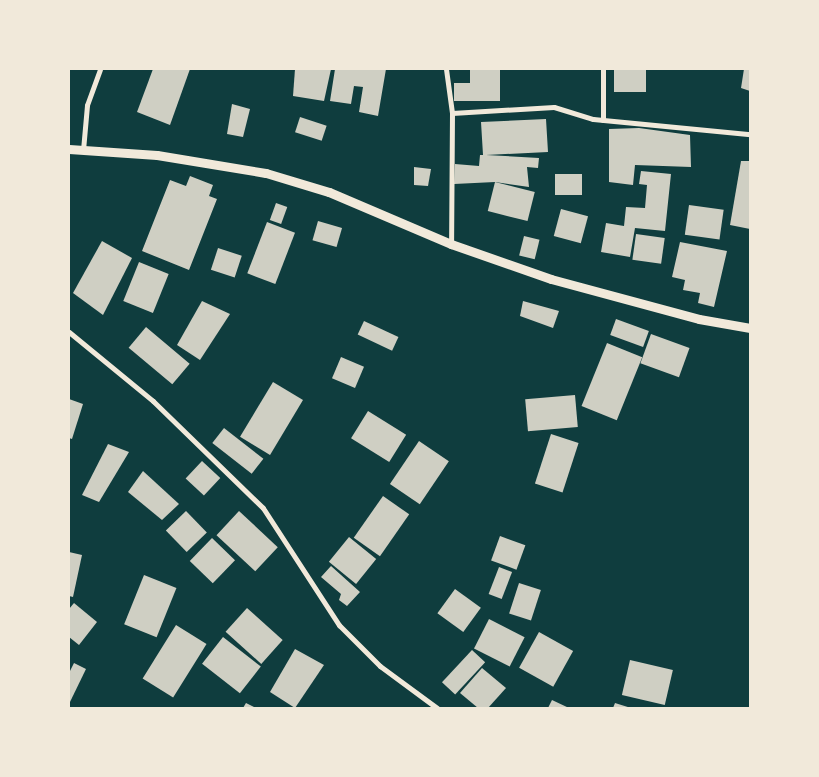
<!DOCTYPE html>
<style>
body{margin:0}
#map{position:relative;width:819px;height:777px;overflow:hidden;background:#0f3d3e;font-family:"Work Sans",sans-serif}
div>[style]{position:absolute}
[style*='--x']{left:calc(var(--x)*1px);top:calc(var(--y)*1px);width:calc(var(--w)*1px);rotate:calc(var(--a)*1deg)}
.building>*{inset:0;background:#cfcfc3;transform-origin:0 0}
.minor>*{height:5px;margin:-2.5px;padding:0 2.5px;transform-origin:2.5px;border-radius:2.5px;background:#f1e9da}
.tertiary>*{height:9px;margin:-4.5px;padding:0 4.5px;transform-origin:4.5px;border-radius:4.5px;background:#f1e9da}
span{translate:-50% -50%;white-space:nowrap;text-align:center;line-height:1.15;-webkit-text-stroke:4px #f1e9da;paint-order:stroke}
.frame{position:absolute;inset:0;border:70px solid #f1e9da;pointer-events:none}
</style>
<div id="map">
<div class="building">
<i style="clip-path:polygon(153px 69px,190px 69px,170px 125px,137px 112px)"></i>
<i style="clip-path:polygon(295px 69px,331px 69px,324px 101px,293px 96px)"></i>
<i style="clip-path:polygon(335px 69px,386px 69px,378px 116px,359px 112px,363px 87px,354px 86px,351px 104px,330px 101px)"></i>
<i style="clip-path:polygon(470px 69px,500px 69px,500px 101px,454px 101px,454px 83px,470px 83px)"></i>
<i style="left:614px;top:69px;width:32px;height:23px"></i>
<i style="clip-path:polygon(744px 69px,750px 69px,750px 91px,741px 88px)"></i>
<i style="clip-path:polygon(232px 104px,250px 109px,243px 137px,227px 134px)"></i>
<i style="left:300px;top:117px;width:28px;height:16px;rotate:18deg"></i>
<i style="clip-path:polygon(546px 119px,548px 152px,486px 155px,539px 158px,538px 168px,527px 167px,529px 187px,495px 182px,454px 184px,455px 164px,479px 166px,480px 155px,483px 155px,481px 122px)"></i>
<i style="clip-path:polygon(639px 128px,690px 135px,691px 167px,635px 165px,633px 185px,609px 182px,609px 129px)"></i>
<i style="clip-path:polygon(741px 161px,750px 161px,750px 229px,730px 225px)"></i>
<i style="clip-path:polygon(414px 167px,431px 169px,428px 186px,414px 185px)"></i>
<i style="clip-path:polygon(641px 171px,671px 174px,665px 231px,635px 228px,630px 257px,601px 252px,606px 223px,624px 226px,626px 207px,645px 208px,647px 185px,639px 184px)"></i>
<i style="left:555px;top:174px;width:27px;height:21px"></i>
<i style="clip-path:polygon(190px 176px,213px 185px,209px 196px,217px 199px,189px 270px,142px 251px,170px 180px,186px 186px)"></i>
<i style="left:495px;top:182px;width:41px;height:30px;rotate:14deg"></i>
<i style="left:276px;top:203px;width:12px;height:18px;rotate:20deg"></i>
<i style="left:689px;top:205px;width:35px;height:30px;rotate:8deg"></i>
<i style="left:561px;top:209px;width:28px;height:28px;rotate:15deg"></i>
<i style="left:318px;top:221px;width:25px;height:20px;rotate:16deg"></i>
<i style="left:267px;top:222px;width:30px;height:55px;rotate:21deg"></i>
<i style="left:636px;top:234px;width:29px;height:26px;rotate:8deg"></i>
<i style="left:524px;top:236px;width:16px;height:20px;rotate:14deg"></i>
<i style="clip-path:polygon(102px 241px,132px 258px,103px 315px,73px 293px)"></i>
<i style="clip-path:polygon(680px 242px,727px 251px,714px 307px,698px 303px,700px 293px,683px 290px,685px 280px,672px 277px)"></i>
<i style="left:218px;top:248px;width:25px;height:23px;rotate:18deg"></i>
<i style="left:139px;top:262px;width:32px;height:42px;rotate:22deg"></i>
<i style="clip-path:polygon(202px 301px,230px 314px,200px 360px,177px 345px)"></i>
<i style="clip-path:polygon(523px 301px,559px 311px,553px 328px,520px 316px)"></i>
<i style="left:616px;top:319px;width:35px;height:17px;rotate:20deg"></i>
<i style="left:364px;top:321px;width:38px;height:15px;rotate:25deg"></i>
<i style="left:146px;top:327px;width:57px;height:27px;rotate:40deg"></i>
<i style="left:651px;top:334px;width:41px;height:31px;rotate:20deg"></i>
<i style="left:607px;top:343px;width:38px;height:68px;rotate:22deg"></i>
<i style="left:341px;top:357px;width:25px;height:23px;rotate:23deg"></i>
<i style="left:273px;top:382px;width:35px;height:64px;rotate:31deg"></i>
<i style="left:575px;top:395px;width:32px;height:50px;rotate:85deg"></i>
<i style="clip-path:polygon(69px 399px,83px 404px,72px 439px,69px 438px)"></i>
<i style="left:368px;top:411px;width:45px;height:32px;rotate:32deg"></i>
<i style="left:224px;top:428px;width:50px;height:19px;rotate:38deg"></i>
<i style="left:551px;top:434px;width:29px;height:52px;rotate:18deg"></i>
<i style="left:419px;top:441px;width:36px;height:52px;rotate:34deg"></i>
<i style="clip-path:polygon(108px 444px,129px 452px,99px 502px,82px 495px)"></i>
<i style="left:202px;top:461px;width:25px;height:24px;rotate:43deg"></i>
<i style="clip-path:polygon(143px 471px,179px 504px,162px 520px,128px 492px)"></i>
<i style="left:383px;top:496px;width:32px;height:51px;rotate:35deg"></i>
<i style="left:186px;top:511px;width:30px;height:28px;rotate:46deg"></i>
<i style="left:239px;top:511px;width:53px;height:33px;rotate:43deg"></i>
<i style="left:500px;top:536px;width:27px;height:26px;rotate:20deg"></i>
<i style="left:349px;top:537px;width:35px;height:32px;rotate:39deg"></i>
<i style="left:212px;top:538px;width:32px;height:32px;rotate:44deg"></i>
<i style="clip-path:polygon(69px 552px,82px 555px,73px 597px,69px 596px)"></i>
<i style="clip-path:polygon(331px 566px,360px 592px,347px 606px,339px 600px,341px 594px,321px 577px)"></i>
<i style="left:499px;top:567px;width:14px;height:29px;rotate:21deg"></i>
<i style="left:144px;top:575px;width:35px;height:53px;rotate:22deg"></i>
<i style="left:519px;top:583px;width:23px;height:32px;rotate:18deg"></i>
<i style="left:455px;top:589px;width:32px;height:30px;rotate:36deg"></i>
<i style="clip-path:polygon(74px 603px,97px 622px,79px 645px,69px 637px,69px 609px)"></i>
<i style="left:247px;top:608px;width:48px;height:32px;rotate:42deg"></i>
<i style="left:489px;top:619px;width:40px;height:33px;rotate:27deg"></i>
<i style="left:176px;top:625px;width:36px;height:63px;rotate:32deg"></i>
<i style="left:539px;top:632px;width:39px;height:41px;rotate:29deg"></i>
<i style="left:223px;top:637px;width:48px;height:34px;rotate:38deg"></i>
<i style="clip-path:polygon(295px 649px,324px 665px,295px 708px,270px 692px)"></i>
<i style="left:472px;top:650px;width:18px;height:44px;rotate:43deg"></i>
<i style="left:630px;top:660px;width:44px;height:36px;rotate:13deg"></i>
<i style="clip-path:polygon(74px 663px,86px 669px,69px 704px,69px 673px)"></i>
<i style="clip-path:polygon(482px 668px,506px 688px,488px 708px,478px 708px,460px 693px)"></i>
<i style="clip-path:polygon(552px 700px,569px 708px,548px 708px)"></i>
<i style="clip-path:polygon(246px 703px,256px 708px,243px 708px)"></i>
<i style="clip-path:polygon(615px 703px,631px 708px,613px 708px)"></i>
</div>
<div class="minor">
<i style="--x:446;--y:69;--w:44;--a:82.2"></i>
<i style="--x:452;--y:113;--w:131;--a:90.4"></i>
<i style="--x:452;--y:113;--w:102;--a:-3.4"></i>
<i style="--x:554;--y:107;--w:41;--a:17.1"></i>
<i style="--x:593;--y:119;--w:158;--a:5.5"></i>
<i style="--x:603;--y:120;--w:51;--a:-90"></i>
<i style="--x:83;--y:150;--w:45;--a:-84.9"></i>
<i style="--x:87;--y:105;--w:38;--a:-70"></i>
<i style="--x:69;--y:332;--w:109;--a:39.4"></i>
<i style="--x:153;--y:401;--w:153;--a:44.2"></i>
<i style="--x:263;--y:508;--w:140;--a:57"></i>
<i style="--x:339;--y:625;--w:58;--a:45"></i>
<i style="--x:380;--y:666;--w:71;--a:36.4"></i>
</div>
<div class="tertiary">
<i style="--x:69;--y:149;--w:88;--a:3.9"></i>
<i style="--x:157;--y:155;--w:110;--a:9.4"></i>
<i style="--x:266;--y:173;--w:66;--a:16.8"></i>
<i style="--x:329;--y:192;--w:133;--a:23.1"></i>
<i style="--x:451;--y:244;--w:106;--a:19.3"></i>
<i style="--x:551;--y:279;--w:153;--a:15.1"></i>
<i style="--x:699;--y:319;--w:52;--a:10"></i>
</div>
<div class="frame"></div>
</div>
